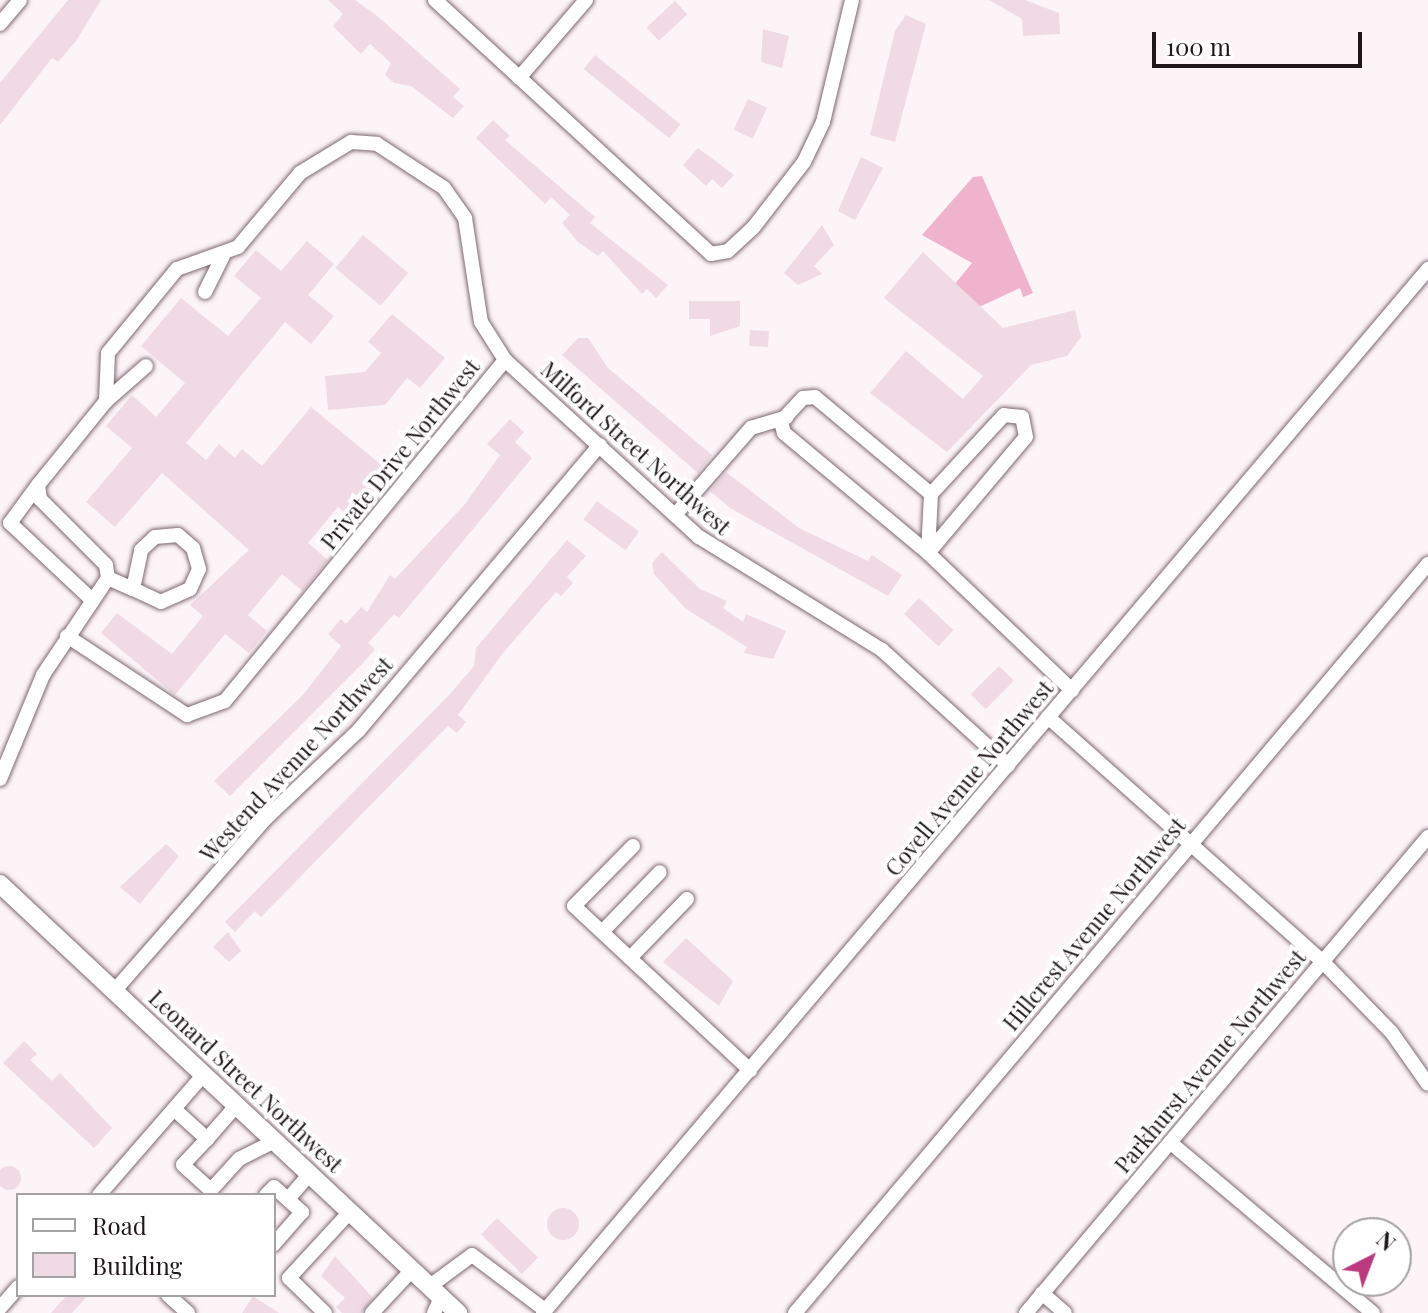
<!DOCTYPE html>
<style>
body{margin:0}
#map{position:relative;width:1428px;height:1313px;overflow:hidden;background:#fdf4f8;font-family:"Playfair Display",serif}
div>[style]{position:absolute}
[style*='--x']{left:calc(var(--x)*1px);top:calc(var(--y)*1px);width:calc(var(--w)*1px);rotate:calc(var(--a)*1deg)}
.green>*{inset:0;background:#f0b3cd}
.building>*{inset:0;background:#f0dae3;transform-origin:0 0}
.round{border-radius:50%}
.roads{filter:drop-shadow(0 0 2px #7c6971) drop-shadow(0 0 2px #7c6971)}
.minor>*{height:14px;margin:-7px;padding:0 7px;transform-origin:7px;border-radius:7px;background:#fff}
.major>*{height:18px;margin:-9px;padding:0 9px;transform-origin:9px;border-radius:9px;background:#fff}
span{translate:-50% -50%;white-space:nowrap;text-align:center;line-height:1.15;-webkit-text-stroke:8px #fff;paint-order:stroke}
.street-label{font-size:22px;color:#1f171a}
.legend{position:absolute;left:16px;top:1193px;width:260px;height:104px;box-sizing:border-box;background:#fff;border:2px solid #a5a2a3;margin:0;padding:10px 14px;list-style:none;font-size:24px;color:#1f171a}
.legend li{display:flex;align-items:center;gap:16px;height:40px}
.legend b{width:40px;border:2px solid #a5a2a3}
.north{position:absolute;left:1332px;top:1217px;width:80px;height:80px;box-sizing:border-box;background:#fff;border:2px solid #a5a2a3;border-radius:50%;rotate:42deg;font-size:22px;font-weight:700;line-height:32px;text-align:center;color:#1f171a}
.north::after{content:'';display:block;margin:auto;width:28px;height:36px;background:#bc397f;clip-path:polygon(50% 0,100% 100%,50% 72%,0 100%)}
.scale{position:absolute;left:1152px;top:32px;width:210px;height:36px;box-sizing:border-box;border:4px solid #1f171a;border-top:0;padding-left:10px;font-size:24px;line-height:28px;white-space:nowrap;color:#1f171a;-webkit-text-stroke:6px #fff;paint-order:stroke}
</style>
<div id="map">
<div class="green">
<i style="clip-path:polygon(982px 176px,1033px 293px,1023px 297px,1020px 288px,979px 307px,954px 285px,972px 263px,922px 235px,973px 177px)"></i>
</div>
<div class="building">
<i style="clip-path:polygon(68px 0,101px 0,76px 41px,58px 62px,52px 58px,0 125px,0 83px)"></i>
<i style="clip-path:polygon(328px 0,355px 0,376px 15px,460px 89px,453px 97px,464px 106px,453px 118px,411px 86px,394px 83px,385px 75px,391px 63px,370px 44px,361px 54px,333px 26px,343px 14px)"></i>
<i style="clip-path:polygon(989px 0,1025px 0,1059px 13px,1060px 34px,1023px 36px,1022px 19px)"></i>
<i style="left:675px;top:1px;width:18px;height:39px;rotate:47deg"></i>
<i style="clip-path:polygon(906px 15px,926px 24px,895px 142px,870px 135px,895px 31px)"></i>
<i style="clip-path:polygon(763px 29px,789px 36px,782px 68px,761px 62px)"></i>
<i style="left:595px;top:55px;width:110px;height:18px;rotate:39deg"></i>
<i style="left:748px;top:99px;width:21px;height:34px;rotate:25deg"></i>
<i style="clip-path:polygon(493px 120px,510px 136px,505px 140px,595px 217px,590px 223px,668px 285px,656px 298px,647px 289px,642px 294px,603px 251px,598px 256px,578px 242px,562px 223px,570px 215px,551px 197px,545px 204px,476px 138px)"></i>
<i style="clip-path:polygon(698px 148px,734px 175px,722px 188px,712px 179px,706px 186px,683px 165px)"></i>
<i style="clip-path:polygon(861px 157px,883px 168px,855px 220px,838px 211px)"></i>
<i style="clip-path:polygon(822px 225px,834px 245px,814px 266px,822px 274px,798px 285px,784px 273px)"></i>
<i style="left:363px;top:235px;width:59px;height:43px;rotate:40deg"></i>
<i style="clip-path:polygon(307px 241px,334px 264px,308px 295px,334px 316px,311px 344px,285px 322px,186px 443px,206px 460px,219px 444px,235px 458px,242px 449px,262px 466px,311px 407px,396px 477px,358px 523px,338px 507px,308px 543px,328px 560px,303px 591px,282px 574px,248px 615px,267px 631px,249px 653px,225px 634px,175px 695px,101px 633px,117px 613px,172px 654px,203px 616px,190px 605px,249px 550px,162px 473px,115px 527px,86px 502px,132px 448px,106px 426px,132px 395px,156px 417px,185px 383px,141px 346px,181px 298px,228px 336px,261px 298px,234px 276px,256px 250px,281px 271px)"></i>
<i style="clip-path:polygon(923px 252px,1003px 328px,1075px 310px,1081px 337px,1067px 356px,1031px 365px,947px 452px,870px 393px,906px 351px,963px 399px,983px 376px,884px 298px)"></i>
<i style="clip-path:polygon(689px 301px,740px 301px,740px 326px,710px 336px,710px 319px,689px 319px)"></i>
<i style="clip-path:polygon(392px 314px,445px 358px,420px 388px,407px 378px,385px 405px,328px 410px,325px 376px,365px 372px,381px 353px,368px 342px)"></i>
<i style="left:750px;top:330px;width:19px;height:16px;rotate:3deg"></i>
<i style="clip-path:polygon(578px 338px,588px 338px,608px 368px,712px 455px,698px 473px,562px 355px)"></i>
<i style="clip-path:polygon(510px 419px,524px 432px,515px 442px,532px 458px,399px 618px,394px 614px,368px 643px,375px 649px,362px 664px,230px 796px,214px 781px,303px 695px,341px 646px,328px 634px,341px 619px,346px 624px,361px 607px,367px 612px,390px 575px,395px 579px,465px 504px,500px 455px,487px 444px)"></i>
<i style="clip-path:polygon(726px 472px,799px 528px,868px 561px,872px 555px,902px 575px,888px 596px,730px 508px,710px 491px)"></i>
<i style="left:597px;top:501px;width:52px;height:23px;rotate:36deg"></i>
<i style="clip-path:polygon(567px 540px,586px 556px,567px 577px,573px 583px,561px 596px,556px 592px,503px 653px,458px 715px,466px 722px,457px 733px,448px 726px,261px 917px,255px 911px,235px 932px,225px 922px,451px 693px,474px 666px,476px 648px)"></i>
<i style="clip-path:polygon(662px 552px,700px 589px,727px 601px,723px 608px,743px 622px,746px 614px,786px 631px,773px 659px,744px 653px,747px 647px,686px 609px,654px 574px,652px 563px)"></i>
<i style="left:919px;top:598px;width:47px;height:22px;rotate:43deg"></i>
<i style="left:999px;top:666px;width:21px;height:40px;rotate:45deg"></i>
<i style="clip-path:polygon(166px 844px,179px 856px,140px 904px,120px 887px)"></i>
<i style="clip-path:polygon(228px 932px,241px 951px,229px 962px,213px 947px)"></i>
<i style="clip-path:polygon(686px 938px,733px 981px,719px 1006px,663px 962px)"></i>
<i style="clip-path:polygon(24px 1041px,37px 1054px,30px 1060px,52px 1081px,60px 1073px,112px 1128px,94px 1148px,3px 1063px)"></i>
<i class="round" style="left:-3px;top:1166px;width:24px;height:24px"></i>
<i class="round" style="left:547px;top:1208px;width:32px;height:32px"></i>
<i style="left:497px;top:1218px;width:57px;height:23px;rotate:44deg"></i>
<i style="clip-path:polygon(335px 1256px,373px 1298px,362px 1313px,342px 1313px,336px 1307px,345px 1298px,321px 1276px)"></i>
<i style="clip-path:polygon(67px 1295px,88px 1295px,72px 1313px,51px 1313px)"></i>
<i style="clip-path:polygon(253px 1296px,279px 1313px,242px 1313px)"></i>
</div>
<div class="roads">
<div class="minor">
<i style="--x:435;--y:0;--w:375;--a:42.6"></i>
<i style="--x:711;--y:254;--w:17;--a:-10"></i>
<i style="--x:728;--y:251;--w:34;--a:-43"></i>
<i style="--x:753;--y:228;--w:83;--a:-52.3"></i>
<i style="--x:804;--y:162;--w:44;--a:-64.6"></i>
<i style="--x:823;--y:122;--w:125;--a:-76.6"></i>
<i style="--x:0;--y:24;--w:31;--a:-50"></i>
<i style="--x:519;--y:78;--w:103;--a:-49.3"></i>
<i style="--x:205;--y:292;--w:40;--a:-63.4"></i>
<i style="--x:106;--y:401;--w:53;--a:-41.2"></i>
<i style="--x:38;--y:485;--w:47;--a:126.4"></i>
<i style="--x:10;--y:523;--w:112;--a:43.2"></i>
<i style="--x:675;--y:515;--w:116;--a:-48.9"></i>
<i style="--x:751;--y:428;--w:37;--a:-17"></i>
<i style="--x:929;--y:552;--w:150;--a:-49.9"></i>
<i style="--x:1026;--y:437;--w:20;--a:-101"></i>
<i style="--x:1022;--y:417;--w:18;--a:-174"></i>
<i style="--x:1004;--y:415;--w:108;--a:132.7"></i>
<i style="--x:928;--y:553;--w:59;--a:-87.1"></i>
<i style="--x:931;--y:494;--w:151;--a:-140.1"></i>
<i style="--x:815;--y:397;--w:12;--a:175"></i>
<i style="--x:803;--y:398;--w:33;--a:133"></i>
<i style="--x:781;--y:422;--w:11;--a:75"></i>
<i style="--x:784;--y:433;--w:187;--a:39.8"></i>
<i style="--x:928;--y:553;--w:199;--a:43.6"></i>
<i style="--x:108;--y:578;--w:27;--a:24"></i>
<i style="--x:133;--y:589;--w:40;--a:-78"></i>
<i style="--x:141;--y:550;--w:19;--a:-43"></i>
<i style="--x:155;--y:537;--w:23;--a:-5"></i>
<i style="--x:178;--y:535;--w:20;--a:41"></i>
<i style="--x:193;--y:548;--w:22;--a:74"></i>
<i style="--x:199;--y:569;--w:22;--a:114"></i>
<i style="--x:190;--y:589;--w:32;--a:156"></i>
<i style="--x:161;--y:602;--w:31;--a:-155"></i>
<i style="--x:67;--y:636;--w:144;--a:33.4"></i>
<i style="--x:187;--y:715;--w:40;--a:-20.2"></i>
<i style="--x:225;--y:701;--w:441;--a:-50.6"></i>
<i style="--x:1048;--y:717;--w:367;--a:41.7"></i>
<i style="--x:1322;--y:961;--w:100;--a:45.8"></i>
<i style="--x:1392;--y:1033;--w:62;--a:54.8"></i>
<i style="--x:0;--y:779;--w:113;--a:-67.5"></i>
<i style="--x:43;--y:675;--w:117;--a:-56.2"></i>
<i style="--x:108;--y:578;--w:13;--a:-99"></i>
<i style="--x:106;--y:565;--w:93;--a:-135"></i>
<i style="--x:40;--y:499;--w:14;--a:-98"></i>
<i style="--x:38;--y:485;--w:108;--a:-51"></i>
<i style="--x:106;--y:401;--w:48;--a:-87.6"></i>
<i style="--x:108;--y:353;--w:109;--a:-50.6"></i>
<i style="--x:177;--y:269;--w:65;--a:-19.8"></i>
<i style="--x:238;--y:247;--w:97;--a:-50"></i>
<i style="--x:300;--y:173;--w:60;--a:-31.3"></i>
<i style="--x:351;--y:142;--w:26;--a:4"></i>
<i style="--x:377;--y:144;--w:80;--a:33.3"></i>
<i style="--x:444;--y:188;--w:37;--a:55"></i>
<i style="--x:465;--y:218;--w:105;--a:81.3"></i>
<i style="--x:481;--y:322;--w:45;--a:57.7"></i>
<i style="--x:505;--y:360;--w:263;--a:42.4"></i>
<i style="--x:699;--y:537;--w:215;--a:31.7"></i>
<i style="--x:882;--y:650;--w:171;--a:42.4"></i>
<i style="--x:633;--y:846;--w:84;--a:134.5"></i>
<i style="--x:574;--y:906;--w:241;--a:43"></i>
<i style="--x:602;--y:932;--w:83;--a:-46"></i>
<i style="--x:630;--y:958;--w:82;--a:-46"></i>
<i style="--x:115;--y:990;--w:229;--a:-48.7"></i>
<i style="--x:266;--y:818;--w:128;--a:-43.4"></i>
<i style="--x:359;--y:730;--w:373;--a:-49.8"></i>
<i style="--x:174;--y:1109;--w:45;--a:42.3"></i>
<i style="--x:207;--y:1139;--w:35;--a:133"></i>
<i style="--x:183;--y:1165;--w:38;--a:42"></i>
<i style="--x:211;--y:1190;--w:42;--a:-47.9"></i>
<i style="--x:239;--y:1159;--w:40;--a:-26.6"></i>
<i style="--x:207;--y:1139;--w:45;--a:-48.6"></i>
<i style="--x:1171;--y:1143;--w:264;--a:40.1"></i>
<i style="--x:99;--y:1195;--w:160;--a:-49"></i>
<i style="--x:266;--y:1195;--w:11;--a:-45"></i>
<i style="--x:274;--y:1187;--w:38;--a:42"></i>
<i style="--x:302;--y:1212;--w:43;--a:131.2"></i>
<i style="--x:288;--y:1199;--w:33;--a:-49"></i>
<i style="--x:430;--y:1286;--w:52;--a:-36.4"></i>
<i style="--x:472;--y:1255;--w:91;--a:37"></i>
<i style="--x:1042;--y:1293;--w:30;--a:41"></i>
<i style="--x:168;--y:1295;--w:27;--a:42"></i>
<i style="--x:0;--y:1308;--w:28;--a:-49"></i>
<i style="--x:325;--y:1313;--w:50;--a:-135.8"></i>
<i style="--x:289;--y:1278;--w:90;--a:-47.3"></i>
<i style="--x:372;--y:1313;--w:59;--a:-47.1"></i>
<i style="--x:434;--y:1313;--w:17;--a:-66"></i>
<i style="--x:543;--y:1313;--w:1369;--a:-49.71"></i>
<i style="--x:795;--y:1313;--w:981;--a:-49.8"></i>
<i style="--x:1026;--y:1313;--w:623;--a:-49.82"></i>
</div>
<div class="major">
<i style="--x:0;--y:884;--w:628;--a:43.13"></i>
</div>
</div>
<div class="street-label">
<span style="left:636px;top:448px;rotate:42deg">Milford Street Northwest</span>
<span style="left:400px;top:454px;rotate:-51deg">Private Drive Northwest</span>
<span style="left:296px;top:759px;rotate:-47deg">Westend Avenue Northwest</span>
<span style="left:969px;top:778px;rotate:-50deg">Covell Avenue Northwest</span>
<span style="left:1094px;top:924px;rotate:-50deg">Hillcrest Avenue Northwest</span>
<span style="left:1210px;top:1061px;rotate:-50deg">Parkhurst Avenue Northwest</span>
<span style="left:246px;top:1081px;rotate:43deg">Leonard Street Northwest</span>
</div>
<ul class="legend">
<li><b style="height:10px;background:#fff"></b>Road</li>
<li><b style="height:22px;background:#f0dae3"></b>Building</li>
</ul>
<div class="north">N</div>
<div class="scale">100 m</div>
</div>
